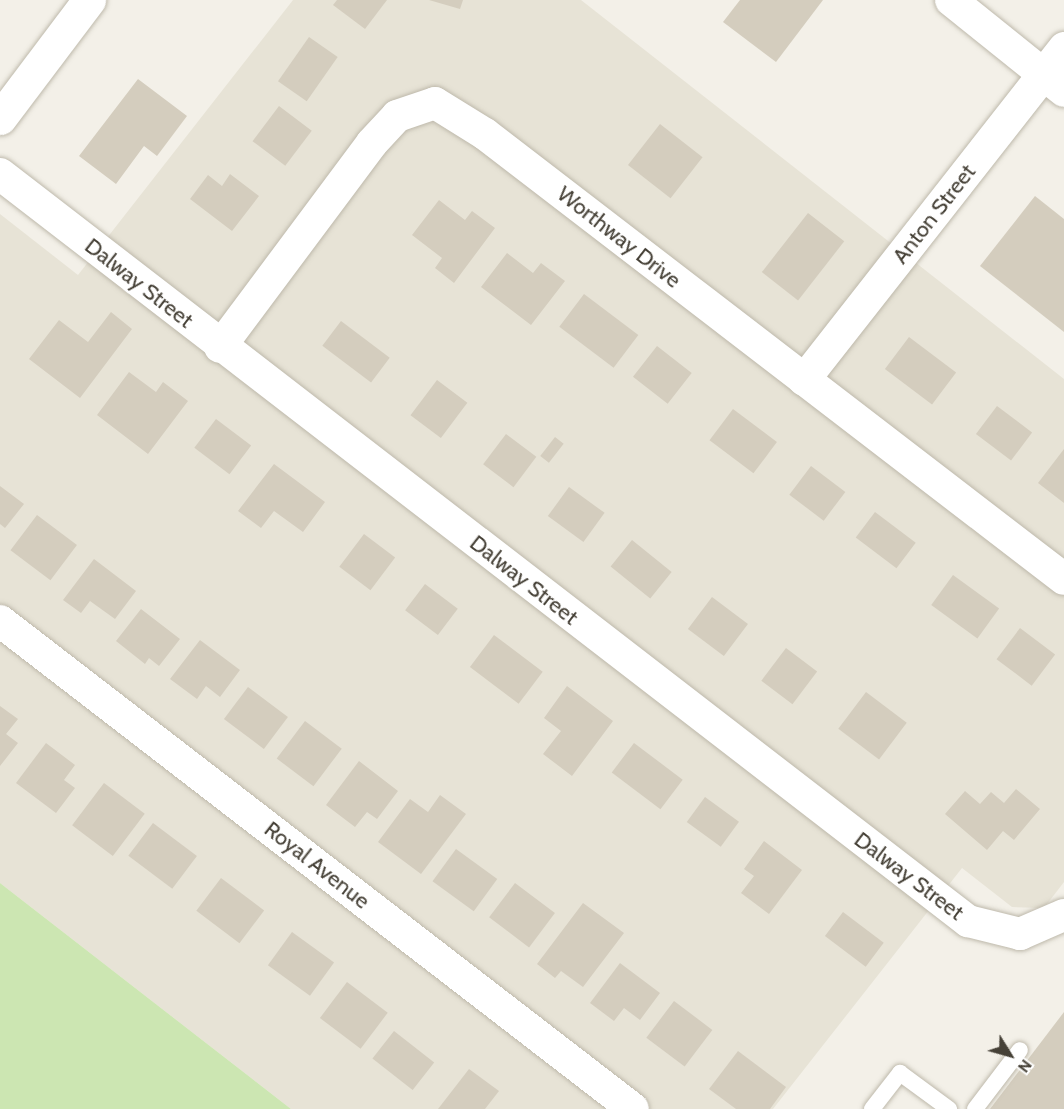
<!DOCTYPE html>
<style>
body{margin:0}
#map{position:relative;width:1064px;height:1109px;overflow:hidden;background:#f3f0e8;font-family:Cabin,sans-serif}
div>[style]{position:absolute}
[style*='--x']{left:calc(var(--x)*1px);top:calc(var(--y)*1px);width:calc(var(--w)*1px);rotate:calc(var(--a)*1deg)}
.residential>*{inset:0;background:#e7e3d6}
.green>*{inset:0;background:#cce6b2}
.building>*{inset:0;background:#d4cdbe;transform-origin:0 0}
.roads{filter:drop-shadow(0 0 2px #beb9ab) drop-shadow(0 0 2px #beb9ab)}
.service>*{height:16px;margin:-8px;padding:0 8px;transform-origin:8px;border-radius:8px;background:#fff}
.minor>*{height:32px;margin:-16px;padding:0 16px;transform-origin:16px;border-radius:16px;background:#fff}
.tertiary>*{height:33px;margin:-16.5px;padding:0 16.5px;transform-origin:16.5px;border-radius:16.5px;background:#fff}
span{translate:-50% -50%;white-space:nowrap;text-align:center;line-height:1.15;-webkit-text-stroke:4.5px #fff;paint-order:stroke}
.street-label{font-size:22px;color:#464137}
.north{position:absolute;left:980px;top:1025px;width:60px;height:60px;-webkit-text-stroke:4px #fff;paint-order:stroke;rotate:127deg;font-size:16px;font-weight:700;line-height:24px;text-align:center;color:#464137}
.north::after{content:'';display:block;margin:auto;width:21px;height:27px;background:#464137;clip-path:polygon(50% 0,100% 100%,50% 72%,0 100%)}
</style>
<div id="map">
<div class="residential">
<i style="clip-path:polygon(293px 0,581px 0,1064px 379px,1064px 882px,1044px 908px,1012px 907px,962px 868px,773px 1109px,291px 1109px,0 883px,0 214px,78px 275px)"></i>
</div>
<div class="green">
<i style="clip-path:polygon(0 883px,291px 1109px,0 1109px)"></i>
</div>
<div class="building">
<i style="clip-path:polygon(337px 0,387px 0,365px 29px,333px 5px)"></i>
<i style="clip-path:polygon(429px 0,463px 0,460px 9px)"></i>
<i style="clip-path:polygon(740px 0,823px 0,776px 62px,723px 22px)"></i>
<i style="left:309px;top:37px;width:35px;height:54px;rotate:35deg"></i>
<i style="clip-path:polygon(138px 79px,187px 116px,157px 156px,144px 146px,116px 184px,79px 156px)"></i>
<i style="left:279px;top:106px;width:41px;height:44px;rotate:37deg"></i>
<i style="left:660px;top:124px;width:54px;height:52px;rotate:38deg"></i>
<i style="clip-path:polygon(230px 174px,259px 196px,232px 231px,190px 199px,208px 175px,222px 186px)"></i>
<i style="clip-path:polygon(1035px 196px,1064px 219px,1064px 332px,980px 266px)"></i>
<i style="clip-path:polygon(439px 200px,465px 220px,472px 211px,495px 228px,454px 283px,435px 268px,442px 258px,412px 235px)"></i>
<i style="left:808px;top:213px;width:46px;height:75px;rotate:38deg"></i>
<i style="clip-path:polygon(507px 253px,533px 273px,541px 263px,565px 281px,531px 325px,481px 287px)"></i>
<i style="left:584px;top:294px;width:68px;height:41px;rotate:37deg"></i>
<i style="clip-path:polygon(111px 312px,132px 329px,80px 398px,29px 359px,59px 320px,88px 342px)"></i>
<i style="left:341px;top:321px;width:61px;height:31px;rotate:37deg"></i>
<i style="left:909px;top:337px;width:59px;height:40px;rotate:37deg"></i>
<i style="left:657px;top:346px;width:44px;height:39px;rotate:38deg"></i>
<i style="clip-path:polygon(129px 372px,156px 392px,163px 382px,188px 401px,148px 454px,97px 415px)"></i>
<i style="left:437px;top:380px;width:38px;height:44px;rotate:37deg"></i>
<i style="left:997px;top:406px;width:44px;height:35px;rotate:37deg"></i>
<i style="left:733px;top:409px;width:55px;height:39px;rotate:37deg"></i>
<i style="left:216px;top:419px;width:44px;height:36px;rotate:37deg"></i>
<i style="left:506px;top:434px;width:38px;height:38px;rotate:37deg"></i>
<i style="left:555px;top:437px;width:11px;height:24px;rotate:38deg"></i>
<i style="clip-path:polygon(1064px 449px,1064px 503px,1038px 483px)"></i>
<i style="clip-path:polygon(274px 464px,325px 502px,303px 532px,274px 511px,261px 528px,238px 511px)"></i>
<i style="left:811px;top:466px;width:43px;height:36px;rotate:37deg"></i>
<i style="clip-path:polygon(0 486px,24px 504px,5px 528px,0 524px)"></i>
<i style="left:569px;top:487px;width:44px;height:36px;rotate:36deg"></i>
<i style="left:875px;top:512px;width:51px;height:32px;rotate:37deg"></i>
<i style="left:37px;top:515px;width:50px;height:44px;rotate:37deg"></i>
<i style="left:364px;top:534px;width:39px;height:41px;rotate:37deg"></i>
<i style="left:632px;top:540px;width:51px;height:34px;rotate:39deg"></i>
<i style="clip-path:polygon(94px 559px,136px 591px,115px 619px,90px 601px,81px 613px,63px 600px)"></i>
<i style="left:953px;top:575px;width:57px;height:37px;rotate:36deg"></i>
<i style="left:425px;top:584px;width:41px;height:33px;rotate:37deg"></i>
<i style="left:712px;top:597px;width:45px;height:40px;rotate:37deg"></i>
<i style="clip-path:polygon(141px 609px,180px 639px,159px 666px,149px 658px,145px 664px,116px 641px)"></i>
<i style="left:1020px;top:628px;width:44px;height:39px;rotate:37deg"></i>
<i style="left:494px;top:635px;width:61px;height:40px;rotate:37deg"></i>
<i style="clip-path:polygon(200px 640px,240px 670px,220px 697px,206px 686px,197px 699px,170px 679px)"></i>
<i style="left:786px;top:648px;width:39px;height:41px;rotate:37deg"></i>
<i style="clip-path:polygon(567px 686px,613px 721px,572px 776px,543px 754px,561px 731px,544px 718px)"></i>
<i style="left:248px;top:687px;width:50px;height:40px;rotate:37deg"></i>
<i style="left:866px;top:692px;width:51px;height:46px;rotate:37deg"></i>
<i style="clip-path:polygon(0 706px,18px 719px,6px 734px,18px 743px,0 766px)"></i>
<i style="left:305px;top:721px;width:46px;height:47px;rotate:37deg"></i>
<i style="clip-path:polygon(46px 743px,75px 765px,64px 780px,75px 788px,56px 813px,16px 783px)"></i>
<i style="left:634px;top:743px;width:61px;height:37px;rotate:37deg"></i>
<i style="clip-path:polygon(359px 761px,398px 791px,377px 819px,367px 812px,355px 827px,326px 805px)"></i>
<i style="left:104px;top:783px;width:51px;height:53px;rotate:37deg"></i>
<i style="clip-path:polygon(1016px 789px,1040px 809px,1014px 840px,1003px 831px,987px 850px,945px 814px,965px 791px,980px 804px,991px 792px,1004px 803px)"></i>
<i style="clip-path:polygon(440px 795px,466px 814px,421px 874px,378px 842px,410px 799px,428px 812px)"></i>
<i style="left:705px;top:797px;width:42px;height:31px;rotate:36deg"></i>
<i style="left:153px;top:823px;width:55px;height:41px;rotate:37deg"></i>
<i style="clip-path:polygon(764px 841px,802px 870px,769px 914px,741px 893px,754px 876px,744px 869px)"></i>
<i style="left:456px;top:849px;width:51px;height:40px;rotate:36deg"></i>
<i style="left:221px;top:878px;width:54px;height:41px;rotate:37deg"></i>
<i style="left:515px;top:883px;width:50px;height:43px;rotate:37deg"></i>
<i style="clip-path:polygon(583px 903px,624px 933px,583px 987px,561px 971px,555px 978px,537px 964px)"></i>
<i style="left:843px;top:912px;width:51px;height:30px;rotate:37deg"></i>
<i style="left:292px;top:932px;width:52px;height:41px;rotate:36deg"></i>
<i style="clip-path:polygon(620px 963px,660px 993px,640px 1020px,624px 1008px,614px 1021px,590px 1003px)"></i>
<i style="left:347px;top:982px;width:51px;height:45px;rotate:37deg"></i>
<i style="left:674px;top:1001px;width:48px;height:46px;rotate:37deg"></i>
<i style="clip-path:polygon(1064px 1012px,1064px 1109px,990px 1109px)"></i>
<i style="left:394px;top:1031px;width:51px;height:35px;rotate:38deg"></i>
<i style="clip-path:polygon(738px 1051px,786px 1087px,770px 1109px,736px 1109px,709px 1089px)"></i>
<i style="clip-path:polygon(469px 1069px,499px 1091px,485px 1109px,438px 1109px)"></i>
</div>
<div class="roads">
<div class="service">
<i style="--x:872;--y:1109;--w:46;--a:-52.1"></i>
<i style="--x:900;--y:1073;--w:61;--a:36.3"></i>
<i style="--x:975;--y:1109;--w:74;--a:-52.7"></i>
</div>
<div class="minor">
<i style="--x:951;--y:0;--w:145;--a:38.8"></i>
<i style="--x:0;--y:174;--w:1223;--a:37.66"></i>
<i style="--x:968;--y:921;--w:54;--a:14"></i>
<i style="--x:1020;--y:934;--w:48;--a:-23.4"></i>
<i style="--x:220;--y:347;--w:254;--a:-53.3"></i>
<i style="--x:372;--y:143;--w:37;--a:-47"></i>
<i style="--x:397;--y:116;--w:40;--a:-18.9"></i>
<i style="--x:435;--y:103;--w:59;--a:31.8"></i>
<i style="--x:485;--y:134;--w:730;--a:37.54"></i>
<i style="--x:804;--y:380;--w:422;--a:-51.9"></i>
<i style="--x:0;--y:621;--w:799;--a:37.63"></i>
</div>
<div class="tertiary">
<i style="--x:0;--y:118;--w:148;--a:-53"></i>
</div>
</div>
<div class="street-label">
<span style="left:934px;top:214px;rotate:-52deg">Anton Street</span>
<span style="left:619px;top:237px;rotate:38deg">Worthway Drive</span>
<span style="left:139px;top:283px;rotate:38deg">Dalway Street</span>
<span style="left:524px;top:580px;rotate:38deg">Dalway Street</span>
<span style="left:317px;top:865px;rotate:38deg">Royal Avenue</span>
<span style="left:909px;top:876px;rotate:37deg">Dalway Street</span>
</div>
<div class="north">N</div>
</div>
